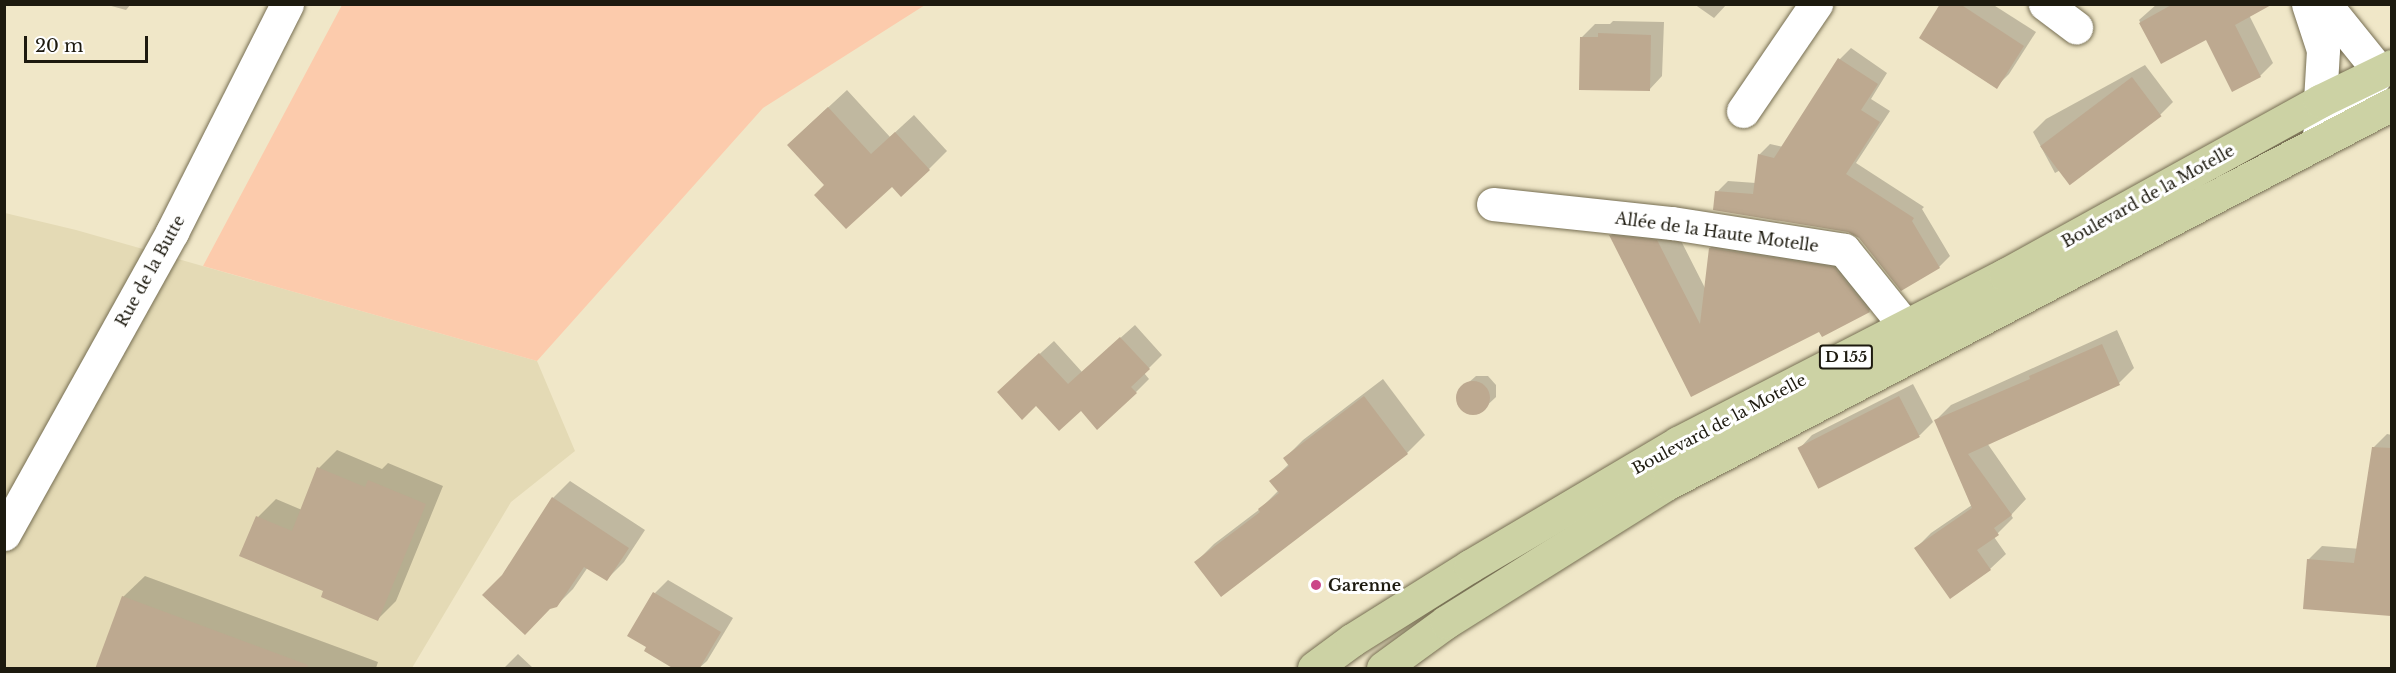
<!DOCTYPE html>
<meta charset="utf-8">
<style>
body{margin:0}
#map{position:relative;width:2396px;height:673px;overflow:hidden;background:#f0e7c8;font-family:"Libre Baskerville",serif}
div>[style]{position:absolute}
[style*='--x']{left:calc(var(--x)*1px);top:calc(var(--y)*1px);width:calc(var(--w)*1px);rotate:calc(var(--a)*1deg)}
.built>*{inset:0;background:#e4dab5}
.green>*{inset:0;background:#fccbac}
.shadow>*{inset:0;background:#0003}
.building>*{inset:0;background:#bda990;transform-origin:0 0}
.round{border-radius:50%}
.roads{filter:drop-shadow(0 0 2px #766e52) drop-shadow(0 0 2px #766e52)}
.minor>*{height:33px;margin:-16.5px;padding:0 16.5px;transform-origin:16.5px;border-radius:16.5px;background:#fff}
.major>*{height:33px;margin:-16.5px;padding:0 16.5px;transform-origin:16.5px;border-radius:16.5px;background:#ccd2a4}
.dots>*{width:16px;height:16px;translate:-50% -50%;box-sizing:border-box;border:3px solid #fff;border-radius:50%}
span{translate:-50% -50%;white-space:nowrap;text-align:center;line-height:1.15;-webkit-text-stroke:6px #fff;paint-order:stroke}
.shield-label span{padding:2px 4px;background:#fff;border:2px solid;border-radius:4px;-webkit-text-stroke-width:0}
.shield-label{font-size:15px;color:#1d1a0f;font-weight:700}
.street-label{font-size:16px;color:#1d1a0f}
.poi-label{font-size:16px;color:#1d1a0f;font-weight:700}
.left{translate:0 -50%;text-align:left}
.frame{position:absolute;inset:0;border:6px solid #1d1a0f;pointer-events:none}
.scale{position:absolute;left:24px;top:36px;width:124px;height:27px;box-sizing:border-box;border:3px solid #1d1a0f;border-top:0;padding-left:8px;font-size:18px;line-height:21px;white-space:nowrap;color:#1d1a0f;-webkit-text-stroke:4px #fff;paint-order:stroke}
</style>
<div id="map">
<div class="built">
<i style="clip-path:polygon(5px 213px,76px 230px,537px 361px,575px 451px,511px 502px,412px 668px,5px 668px)"></i>
</div>
<div class="green">
<i style="clip-path:polygon(342px 5px,342px 4px,925px 5px,763px 108px,537px 361px,203px 266px)"></i>
</div>
<div class="shadow">
<i style="clip-path:polygon(104px 4px,131px 4px,126px 10px)"></i>
<i style="clip-path:polygon(1694px 4px,1727px 4px,1714px 18px)"></i>
<i style="clip-path:polygon(1942px 4px,1992px 4px,2036px 32px,2009px 74px,1996px 87px)"></i>
<i style="clip-path:polygon(2157px 4px,2260px 4px,2249px 15px,2273px 63px,2260px 76px,2207px 38px,2162px 62px,2139px 20px)"></i>
<i style="clip-path:polygon(1613px 21px,1664px 22px,1662px 76px,1649px 90px,1581px 38px,1595px 24px,1610px 24px)"></i>
<i style="clip-path:polygon(1851px 48px,1887px 73px,1871px 99px,1890px 111px,1856px 163px,1924px 207px,1922px 209px,1950px 256px,1939px 267px,1902px 289px,1860px 237px,1848px 230px,1717px 192px,1728px 181px,1756px 183px,1759px 155px,1770px 144px,1783px 147px,1840px 59px)"></i>
<i style="clip-path:polygon(2145px 65px,2173px 102px,2160px 115px,2055px 173px,2033px 132px,2046px 119px)"></i>
<i style="clip-path:polygon(847px 90px,890px 137px,914px 115px,947px 151px,929px 169px,892px 185px,826px 185px,807px 127px)"></i>
<i style="clip-path:polygon(1626px 220px,1673px 225px,1706px 290px,1710px 248px,1726px 233px,1850px 252px,1884px 296px,1869px 311px,1820px 330px,1692px 395px,1611px 235px)"></i>
<i style="clip-path:polygon(1135px 325px,1162px 355px,1144px 373px,1149px 379px,1136px 392px,1081px 409px,1012px 379px,1054px 341px,1082px 372px)"></i>
<i style="clip-path:polygon(2117px 330px,2134px 368px,2119px 383px,1987px 443px,2026px 499px,2011px 515px,2013px 518px,1994px 537px,2006px 554px,1990px 569px,1950px 597px,1916px 548px,1931px 533px,1972px 505px,1936px 420px,1951px 405px)"></i>
<i style="clip-path:polygon(1476px 376px,1488px 376px,1496px 385px,1496px 397px,1479px 413px,1466px 412px,1459px 404px,1459px 391px)"></i>
<i style="clip-path:polygon(1383px 379px,1425px 435px,1407px 453px,1196px 562px,1214px 544px,1260px 509px,1279px 490px,1271px 481px,1289px 464px,1285px 458px,1303px 440px)"></i>
<i style="clip-path:polygon(1913px 384px,1933px 422px,1920px 435px,1819px 487px,1799px 449px,1812px 435px)"></i>
<i style="clip-path:polygon(2387px 434px,2392px 435px,2392px 513px,2364px 509px,2373px 448px)"></i>
<i style="clip-path:polygon(337px 450px,382px 469px,388px 463px,443px 486px,396px 601px,378px 619px,325px 590px,258px 517px,276px 499px,302px 510px,319px 468px)"></i>
<i style="clip-path:polygon(570px 481px,645px 530px,624px 562px,607px 579px,588px 567px,573px 589px,556px 606px,503px 576px,553px 498px)"></i>
<i style="clip-path:polygon(2322px 546px,2388px 551px,2371px 613px,2308px 560px)"></i>
<i style="clip-path:polygon(145px 576px,378px 662px,376px 668px,97px 668px,123px 597px)"></i>
<i style="clip-path:polygon(668px 580px,733px 618px,707px 661px,699px 668px,685px 668px,655px 593px)"></i>
<i style="clip-path:polygon(518px 654px,533px 668px,503px 668px,505px 667px)"></i>
</div>
<div class="building">
<i style="clip-path:polygon(1940px 4px,1960px 4px,2024px 46px,1997px 89px,1919px 38px)"></i>
<i style="clip-path:polygon(2173px 4px,2273px 4px,2235px 25px,2261px 77px,2232px 92px,2206px 40px,2161px 64px,2139px 23px)"></i>
<i style="clip-path:polygon(1598px 33px,1651px 35px,1650px 91px,1579px 90px,1580px 37px,1598px 37px)"></i>
<i style="clip-path:polygon(1838px 58px,1878px 84px,1861px 110px,1880px 122px,1846px 174px,1914px 218px,1912px 221px,1940px 268px,1901px 291px,1859px 238px,1848px 232px,1713px 210px,1715px 191px,1753px 194px,1758px 154px,1774px 158px)"></i>
<i style="left:2132px;top:77px;width:49px;height:115px;rotate:53deg"></i>
<i style="clip-path:polygon(828px 107px,871px 154px,895px 132px,930px 170px,901px 197px,892px 187px,846px 229px,814px 195px,824px 185px,787px 145px)"></i>
<i style="clip-path:polygon(1609px 235px,1657px 240px,1700px 324px,1709px 248px,1834px 267px,1870px 312px,1822px 337px,1819px 332px,1691px 397px)"></i>
<i style="clip-path:polygon(1120px 337px,1150px 369px,1131px 387px,1137px 393px,1097px 430px,1081px 411px,1059px 431px,1036px 406px,1022px 420px,997px 392px,1039px 353px,1068px 384px)"></i>
<i style="clip-path:polygon(2102px 344px,2120px 385px,1968px 454px,2012px 515px,1994px 528px,1999px 535px,1977px 550px,1991px 570px,1950px 599px,1914px 548px,1972px 508px,1934px 420px,2030px 379px,2029px 376px)"></i>
<i class="round" style="left:1456px;top:381px;width:34px;height:34px"></i>
<i style="clip-path:polygon(1364px 396px,1408px 454px,1221px 597px,1194px 562px,1260px 512px,1258px 509px,1279px 493px,1269px 481px,1289px 466px,1283px 458px)"></i>
<i style="left:1899px;top:396px;width:46px;height:114px;rotate:63deg"></i>
<i style="clip-path:polygon(2372px 447px,2391px 448px,2391px 616px,2303px 609px,2307px 559px,2354px 563px)"></i>
<i style="clip-path:polygon(317px 467px,365px 487px,368px 480px,426px 504px,378px 621px,321px 597px,323px 591px,239px 556px,256px 516px,292px 531px)"></i>
<i style="clip-path:polygon(552px 497px,629px 548px,607px 581px,584px 567px,557px 607px,550px 609px,525px 635px,482px 595px,502px 575px)"></i>
<i style="clip-path:polygon(653px 592px,721px 632px,699px 669px,674px 669px,644px 651px,646px 647px,627px 636px)"></i>
<i style="clip-path:polygon(122px 596px,308px 665px,307px 669px,95px 669px)"></i>
</div>
<div class="roads">
<div class="minor">
<i style="--x:2045;--y:4;--w:39;--a:37"></i>
<i style="--x:2308;--y:4;--w:48;--a:71.9"></i>
<i style="--x:2323;--y:50;--w:51;--a:93.4"></i>
<i style="--x:1743;--y:111;--w:130;--a:-55.7"></i>
<i style="--x:2319;--y:134;--w:43;--a:-37.4"></i>
<i style="--x:2353;--y:108;--w:45;--a:-54.9"></i>
<i style="--x:2379;--y:71;--w:86;--a:-128.9"></i>
<i style="--x:1493;--y:204;--w:180;--a:6.1"></i>
<i style="--x:1672;--y:223;--w:174;--a:8.9"></i>
<i style="--x:1844;--y:250;--w:97;--a:51.2"></i>
<i style="--x:4;--y:534;--w:346;--a:-60.9"></i>
<i style="--x:172;--y:232;--w:255;--a:-63.2"></i>
</div>
<div class="major">
<i style="--x:1314;--y:668;--w:47;--a:-36.4"></i>
<i style="--x:1352;--y:640;--w:139;--a:-32.1"></i>
<i style="--x:1470;--y:566;--w:242;--a:-30.6"></i>
<i style="--x:1678;--y:443;--w:368;--a:-27.2"></i>
<i style="--x:2005;--y:275;--w:360;--a:-28.9"></i>
<i style="--x:2320;--y:101;--w:80;--a:-25.9"></i>
<i style="--x:1383;--y:668;--w:78;--a:-36.1"></i>
<i style="--x:1446;--y:622;--w:262;--a:-32.1"></i>
<i style="--x:1668;--y:483;--w:817;--a:-27.63"></i>
</div>
</div>
<div class="dots">
<i style="left:1316px;top:585px;background:#cb4688"></i>
</div>
<div class="shield-label">
<span style="left:1846px;top:357px">D 155</span>
</div>
<div class="street-label">
<span style="left:2148px;top:196px;rotate:-29deg">Boulevard de la Motelle</span>
<span style="left:1717px;top:232px;rotate:8deg">Allée de la Haute Motelle</span>
<span style="left:150px;top:271px;rotate:-61deg">Rue de la Butte</span>
<span style="left:1719px;top:424px;rotate:-28deg">Boulevard de la Motelle</span>
</div>
<div class="poi-label">
<span class="left" style="left:1328px;top:585px">Garenne</span>
</div>
<div class="frame"></div>
<div class="scale">20 m</div>
</div>
